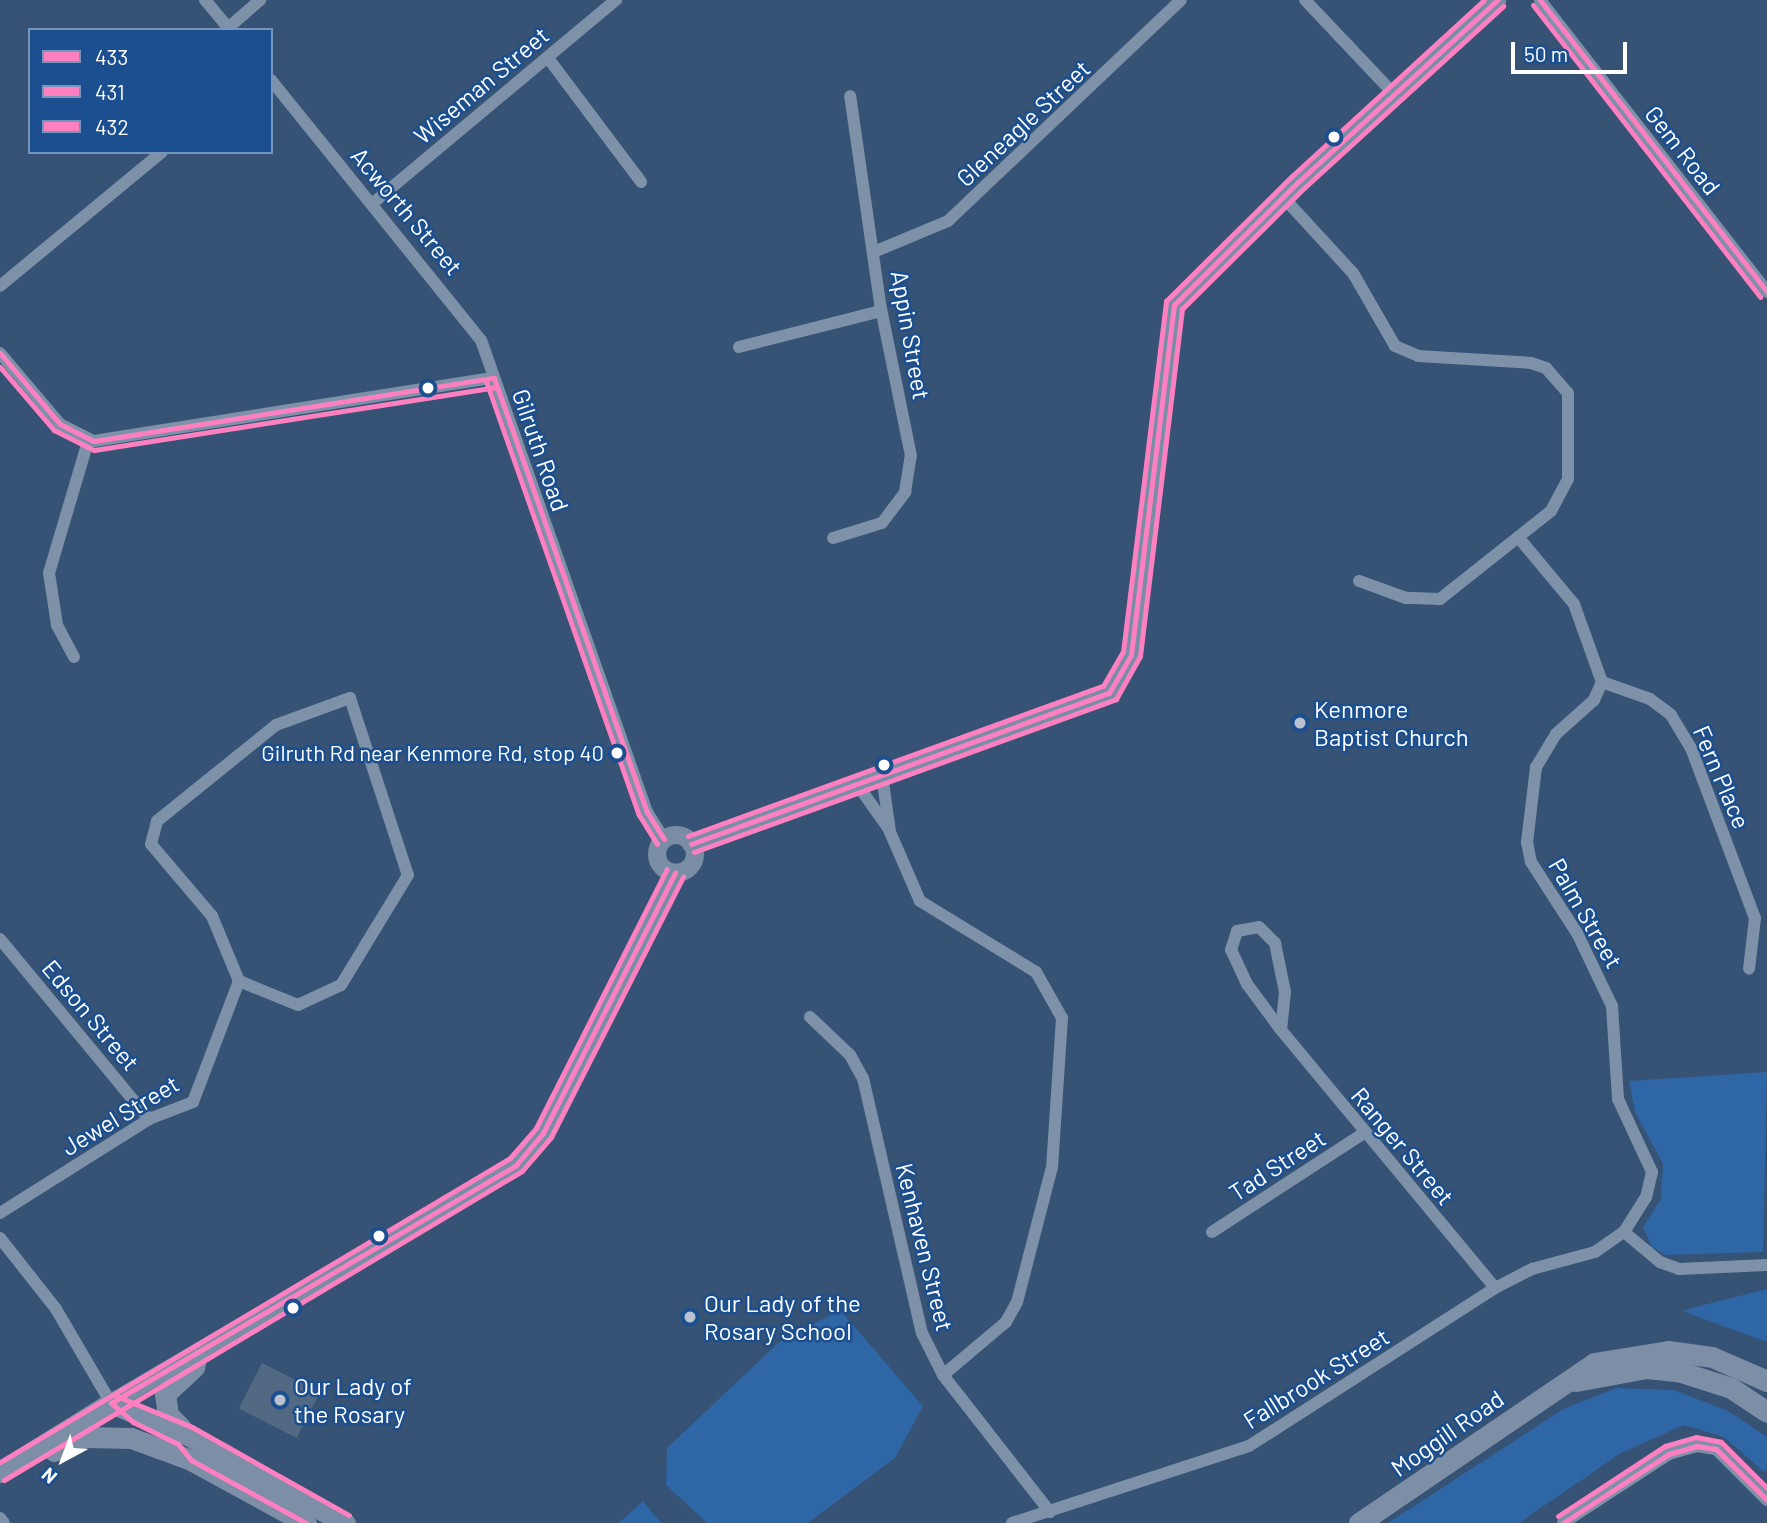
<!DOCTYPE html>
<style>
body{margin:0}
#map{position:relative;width:1767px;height:1523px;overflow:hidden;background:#365274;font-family:Barlow,sans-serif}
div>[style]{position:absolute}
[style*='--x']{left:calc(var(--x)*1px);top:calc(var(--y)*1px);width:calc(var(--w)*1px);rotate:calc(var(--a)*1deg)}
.green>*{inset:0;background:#2f66a5}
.building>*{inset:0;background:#526984;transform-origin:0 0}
.street>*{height:12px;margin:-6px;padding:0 6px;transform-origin:6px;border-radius:6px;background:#7d92a8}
.secondary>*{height:18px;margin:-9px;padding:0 9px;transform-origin:9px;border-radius:9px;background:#798da4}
.secondary>.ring{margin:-9px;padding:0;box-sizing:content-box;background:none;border:18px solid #798da4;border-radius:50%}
.primary>*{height:21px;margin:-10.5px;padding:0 10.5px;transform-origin:10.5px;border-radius:10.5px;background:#7d8ea7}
.bus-1>*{height:5px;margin:-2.5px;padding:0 2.5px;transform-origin:2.5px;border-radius:2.5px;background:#ff80c0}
.bus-2>*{height:5px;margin:-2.5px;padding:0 2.5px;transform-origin:2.5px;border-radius:2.5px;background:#ff80c0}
.bus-3>*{height:5px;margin:-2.5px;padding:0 2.5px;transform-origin:2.5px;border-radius:2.5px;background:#ff80c0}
.dots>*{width:19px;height:19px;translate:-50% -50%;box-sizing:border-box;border:4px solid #1b4f8f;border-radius:50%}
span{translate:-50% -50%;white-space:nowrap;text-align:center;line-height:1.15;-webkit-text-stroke:5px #1b4f8f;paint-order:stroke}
.bus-label{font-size:22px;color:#fff}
.right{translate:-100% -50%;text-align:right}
.street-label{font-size:24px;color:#fff}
.poi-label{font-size:24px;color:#fff}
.left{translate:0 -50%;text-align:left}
.legend{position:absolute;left:28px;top:28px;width:245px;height:126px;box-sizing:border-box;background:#1b4f8f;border:2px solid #7695bc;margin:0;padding:9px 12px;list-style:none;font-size:21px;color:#fff}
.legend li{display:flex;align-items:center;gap:14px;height:35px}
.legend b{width:35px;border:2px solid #7695bc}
.north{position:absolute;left:28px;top:1425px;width:70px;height:70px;-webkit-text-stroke:5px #1b4f8f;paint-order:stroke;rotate:221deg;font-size:19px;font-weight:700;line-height:28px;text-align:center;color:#fff}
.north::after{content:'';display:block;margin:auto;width:24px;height:32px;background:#fff;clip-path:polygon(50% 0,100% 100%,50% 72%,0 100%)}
.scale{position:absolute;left:1511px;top:42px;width:116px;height:32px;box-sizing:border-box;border:4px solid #fff;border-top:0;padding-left:9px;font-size:21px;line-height:24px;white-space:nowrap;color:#fff;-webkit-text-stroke:5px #1b4f8f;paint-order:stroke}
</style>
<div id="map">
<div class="green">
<i style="clip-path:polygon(1767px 1072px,1763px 1252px,1666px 1255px,1652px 1247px,1643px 1227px,1661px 1199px,1663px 1164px,1635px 1112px,1629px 1081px)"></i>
<i style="clip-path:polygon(1767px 1289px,1767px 1342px,1682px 1311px,1711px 1303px)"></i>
<i style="clip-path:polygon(840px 1310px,923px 1406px,895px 1458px,808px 1523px,707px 1523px,666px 1485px,667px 1448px,778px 1343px)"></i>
<i style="clip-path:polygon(1617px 1388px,1674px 1390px,1728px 1411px,1767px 1437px,1767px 1469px,1764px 1472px,1724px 1437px,1684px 1425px,1621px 1453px,1519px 1523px,1388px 1523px,1565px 1408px)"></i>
<i style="clip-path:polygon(643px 1501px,661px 1523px,619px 1523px)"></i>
</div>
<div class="building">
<i style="left:262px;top:1363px;width:65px;height:51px;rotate:27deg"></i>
</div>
<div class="street">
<i style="--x:205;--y:0;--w:39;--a:50"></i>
<i style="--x:1305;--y:0;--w:129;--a:46.6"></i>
<i style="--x:1540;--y:0;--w:370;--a:52.1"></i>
<i style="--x:228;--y:28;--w:43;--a:-41.2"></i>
<i style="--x:548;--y:58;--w:155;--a:53.1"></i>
<i style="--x:271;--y:80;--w:334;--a:51.1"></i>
<i style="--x:481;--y:340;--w:500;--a:70.62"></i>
<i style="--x:647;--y:812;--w:32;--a:58"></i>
<i style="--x:1283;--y:197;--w:103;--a:47.4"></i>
<i style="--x:1353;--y:273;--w:84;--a:60.1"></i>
<i style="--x:1395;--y:346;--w:25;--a:23"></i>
<i style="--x:1418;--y:356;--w:113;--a:3.5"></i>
<i style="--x:1531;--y:363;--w:16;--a:18"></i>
<i style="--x:1546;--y:368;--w:33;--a:49"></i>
<i style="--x:1568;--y:393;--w:86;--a:90"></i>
<i style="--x:1568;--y:479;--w:36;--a:118"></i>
<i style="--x:1551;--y:511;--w:142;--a:141.6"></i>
<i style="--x:1440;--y:599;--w:34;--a:-178"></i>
<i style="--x:1406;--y:598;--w:50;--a:-160.1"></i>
<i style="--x:373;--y:203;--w:317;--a:-39.9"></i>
<i style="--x:876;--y:251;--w:78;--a:-22.6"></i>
<i style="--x:948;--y:221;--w:321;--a:-43.5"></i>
<i style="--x:0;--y:286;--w:210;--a:-39.6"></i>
<i style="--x:739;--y:347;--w:146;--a:-14.2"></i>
<i style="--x:0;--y:353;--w:93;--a:49.8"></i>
<i style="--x:60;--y:424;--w:38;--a:27"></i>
<i style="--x:94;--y:441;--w:405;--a:-9"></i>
<i style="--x:1518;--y:537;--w:87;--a:50.1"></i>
<i style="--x:1574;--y:604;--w:83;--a:70.3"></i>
<i style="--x:1602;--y:682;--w:20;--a:114"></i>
<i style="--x:1594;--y:700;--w:51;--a:138.2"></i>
<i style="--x:1556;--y:734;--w:39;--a:121"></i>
<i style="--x:1536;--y:767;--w:76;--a:96.8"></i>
<i style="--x:1527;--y:842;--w:20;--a:79"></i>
<i style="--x:1531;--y:862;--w:85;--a:57.1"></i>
<i style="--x:1577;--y:933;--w:81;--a:64.4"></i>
<i style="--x:1612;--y:1006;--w:93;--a:86.3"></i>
<i style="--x:1618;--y:1099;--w:81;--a:65"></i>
<i style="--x:1652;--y:1172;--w:26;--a:103"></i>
<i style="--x:1646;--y:1197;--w:41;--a:122.2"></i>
<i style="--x:1624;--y:1232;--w:47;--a:39.8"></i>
<i style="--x:1660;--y:1262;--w:20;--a:20"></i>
<i style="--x:1679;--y:1269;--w:88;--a:-2.6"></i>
<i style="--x:833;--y:538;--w:51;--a:-17"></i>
<i style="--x:882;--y:523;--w:39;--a:-53"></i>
<i style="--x:905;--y:492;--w:36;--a:-81"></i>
<i style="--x:911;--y:456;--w:156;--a:-101.5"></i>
<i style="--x:880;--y:303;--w:209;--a:-98.2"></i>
<i style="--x:74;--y:657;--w:36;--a:-118"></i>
<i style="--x:57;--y:625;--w:53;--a:-98.7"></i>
<i style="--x:49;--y:573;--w:138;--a:-73.5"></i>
<i style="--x:1602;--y:682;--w:51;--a:19.5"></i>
<i style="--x:1650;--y:699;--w:26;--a:37"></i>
<i style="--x:1671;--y:715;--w:39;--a:59"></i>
<i style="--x:1691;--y:748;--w:182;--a:69.4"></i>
<i style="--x:1755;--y:918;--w:51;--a:96.7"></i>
<i style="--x:882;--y:775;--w:58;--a:82"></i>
<i style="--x:890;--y:832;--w:75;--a:66.5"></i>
<i style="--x:920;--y:901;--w:136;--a:31.5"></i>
<i style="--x:1036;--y:972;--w:53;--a:60.5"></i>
<i style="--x:1062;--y:1018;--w:149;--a:93.8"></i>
<i style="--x:1052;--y:1167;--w:139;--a:104.5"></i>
<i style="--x:1017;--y:1302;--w:23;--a:119"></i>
<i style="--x:1006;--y:1322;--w:82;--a:139.9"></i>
<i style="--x:857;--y:784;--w:54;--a:54.8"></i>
<i style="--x:0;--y:939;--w:234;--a:50.4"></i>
<i style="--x:810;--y:1017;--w:55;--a:43.5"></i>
<i style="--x:850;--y:1055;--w:26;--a:61"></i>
<i style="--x:863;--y:1078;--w:262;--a:77"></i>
<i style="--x:922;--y:1333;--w:47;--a:63.4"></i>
<i style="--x:943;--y:1375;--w:174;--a:52"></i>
<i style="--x:1281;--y:1030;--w:57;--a:-126.5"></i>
<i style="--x:1247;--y:984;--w:38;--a:-115"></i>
<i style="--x:1231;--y:950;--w:20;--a:-72"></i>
<i style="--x:1237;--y:931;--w:22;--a:-10"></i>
<i style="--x:1259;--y:927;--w:23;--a:45"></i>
<i style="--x:1275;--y:943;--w:50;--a:78.5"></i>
<i style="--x:1285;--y:992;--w:38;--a:96"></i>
<i style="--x:1281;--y:1030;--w:335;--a:50.3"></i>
<i style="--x:0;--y:1213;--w:176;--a:-32.2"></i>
<i style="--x:149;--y:1119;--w:47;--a:-21.1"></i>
<i style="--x:193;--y:1102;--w:129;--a:-69.2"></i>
<i style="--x:239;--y:981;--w:70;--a:-112.6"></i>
<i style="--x:212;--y:916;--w:94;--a:-130.3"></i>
<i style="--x:151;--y:844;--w:24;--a:-75"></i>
<i style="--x:157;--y:821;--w:153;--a:-38.9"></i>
<i style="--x:276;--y:725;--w:79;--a:-20"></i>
<i style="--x:350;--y:698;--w:186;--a:71.9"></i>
<i style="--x:408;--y:875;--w:129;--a:121.3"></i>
<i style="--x:341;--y:985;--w:47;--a:155.1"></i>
<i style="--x:298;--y:1005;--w:64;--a:-157.9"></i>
<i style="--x:1212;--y:1232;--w:181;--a:-33.1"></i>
<i style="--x:0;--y:1238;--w:90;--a:51.7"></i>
<i style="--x:56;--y:1309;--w:109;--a:59.7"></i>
<i style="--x:0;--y:1518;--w:6;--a:51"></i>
<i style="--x:1012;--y:1523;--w:249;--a:-18"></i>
<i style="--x:1249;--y:1446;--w:292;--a:-32.7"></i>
<i style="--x:1495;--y:1288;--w:42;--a:-27.2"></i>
<i style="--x:1532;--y:1269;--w:65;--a:-15.1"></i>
<i style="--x:1595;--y:1252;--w:35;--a:-35"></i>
<i style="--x:1563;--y:1523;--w:126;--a:-33.1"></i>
<i style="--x:1669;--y:1454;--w:29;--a:-16"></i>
<i style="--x:1697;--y:1446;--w:19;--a:9"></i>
<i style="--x:1716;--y:1449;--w:72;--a:45"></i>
</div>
<div class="secondary">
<i class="ring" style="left:657px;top:835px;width:20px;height:20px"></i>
<i style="--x:691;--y:844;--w:444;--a:-19.9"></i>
<i style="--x:1109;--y:693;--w:44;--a:-59.9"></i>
<i style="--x:1131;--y:655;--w:353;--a:-83"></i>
<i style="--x:1174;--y:305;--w:175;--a:-44.8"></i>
<i style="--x:1298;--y:182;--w:270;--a:-42.4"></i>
<i style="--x:111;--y:1403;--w:470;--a:-30.4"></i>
<i style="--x:516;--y:1165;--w:42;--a:-49.8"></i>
<i style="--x:543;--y:1133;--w:292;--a:-63.1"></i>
</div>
<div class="primary">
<i style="--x:1576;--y:1381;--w:72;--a:-10.4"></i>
<i style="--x:1647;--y:1368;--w:31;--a:6"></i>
<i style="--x:1678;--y:1371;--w:56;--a:17.8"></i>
<i style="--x:1731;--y:1388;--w:43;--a:33.7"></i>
<i style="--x:181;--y:1428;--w:18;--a:-135"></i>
<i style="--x:168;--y:1415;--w:21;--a:-98"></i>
<i style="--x:165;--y:1394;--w:40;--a:-43"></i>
<i style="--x:194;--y:1367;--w:12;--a:-76"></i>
<i style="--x:54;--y:1451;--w:34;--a:-24"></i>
<i style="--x:85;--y:1437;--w:46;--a:1.2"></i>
<i style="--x:131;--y:1438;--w:64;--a:20.1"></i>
<i style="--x:191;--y:1460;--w:131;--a:28.7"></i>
<i style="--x:0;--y:1472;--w:131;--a:-31.9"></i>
<i style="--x:111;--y:1403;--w:83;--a:22.6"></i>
<i style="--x:188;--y:1435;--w:180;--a:29.3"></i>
<i style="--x:1359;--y:1523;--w:284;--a:-34.2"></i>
<i style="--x:1594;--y:1363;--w:75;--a:-9.2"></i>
<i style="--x:1668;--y:1351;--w:44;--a:7.8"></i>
<i style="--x:1712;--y:1357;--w:60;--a:23.6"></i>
</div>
<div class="bus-1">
<i style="--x:1540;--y:0;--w:370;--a:52.1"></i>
<i style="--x:0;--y:353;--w:93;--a:49.8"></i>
<i style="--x:60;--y:424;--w:38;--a:27"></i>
<i style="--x:94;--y:441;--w:405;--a:-9"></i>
<i style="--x:494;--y:378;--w:460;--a:70.6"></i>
<i style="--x:647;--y:812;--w:32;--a:58"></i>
<i style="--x:691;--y:844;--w:444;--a:-19.9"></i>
<i style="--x:1109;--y:693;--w:44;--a:-59.9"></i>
<i style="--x:1131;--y:655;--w:353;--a:-83"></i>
<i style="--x:1174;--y:305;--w:175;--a:-44.8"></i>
<i style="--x:1298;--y:182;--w:270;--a:-42.4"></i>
<i style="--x:306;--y:1523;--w:131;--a:-151.3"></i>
<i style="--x:191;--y:1460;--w:21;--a:-129"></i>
<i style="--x:178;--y:1444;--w:50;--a:-153.9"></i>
<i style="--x:133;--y:1422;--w:29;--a:-139"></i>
<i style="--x:111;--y:1403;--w:470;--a:-30.4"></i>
<i style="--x:516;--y:1165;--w:42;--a:-49.8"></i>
<i style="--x:543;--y:1133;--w:292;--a:-63.1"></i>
<i style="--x:1563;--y:1523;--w:126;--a:-33.1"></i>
<i style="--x:1669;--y:1454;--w:29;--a:-16"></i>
<i style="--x:1697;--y:1446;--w:19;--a:9"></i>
<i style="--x:1716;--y:1449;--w:72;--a:45"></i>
</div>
<div class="bus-2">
<i style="--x:1533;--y:5;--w:370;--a:52.1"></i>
<i style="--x:0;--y:367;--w:83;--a:49.4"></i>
<i style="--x:54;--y:430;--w:45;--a:26.6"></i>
<i style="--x:94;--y:450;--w:406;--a:-8.9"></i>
<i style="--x:486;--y:381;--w:460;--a:70.6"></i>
<i style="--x:639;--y:815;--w:34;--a:58"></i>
<i style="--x:694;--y:852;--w:449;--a:-19.9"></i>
<i style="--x:1116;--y:699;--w:49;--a:-60.8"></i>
<i style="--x:1140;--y:656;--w:350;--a:-83.1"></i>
<i style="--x:1182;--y:309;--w:172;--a:-44.8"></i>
<i style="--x:1304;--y:188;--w:270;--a:-42.4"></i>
<i style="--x:4;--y:1480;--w:603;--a:-30.82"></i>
<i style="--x:522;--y:1171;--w:45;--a:-49.5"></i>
<i style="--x:551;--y:1137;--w:292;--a:-63.1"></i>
</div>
<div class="bus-3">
<i style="--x:688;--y:836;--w:441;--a:-19.9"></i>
<i style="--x:1103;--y:686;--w:39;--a:-60"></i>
<i style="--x:1123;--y:652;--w:354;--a:-83"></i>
<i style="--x:1166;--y:301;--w:177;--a:-44.8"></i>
<i style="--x:1292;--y:176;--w:260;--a:-42.5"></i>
<i style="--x:114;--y:1395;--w:84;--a:22.3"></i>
<i style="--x:192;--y:1427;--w:180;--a:29.3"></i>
<i style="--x:0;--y:1462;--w:594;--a:-30.8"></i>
<i style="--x:510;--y:1158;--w:40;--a:-49"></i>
<i style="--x:536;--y:1128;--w:290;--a:-63.2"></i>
<i style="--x:1558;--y:1516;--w:128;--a:-33.2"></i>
<i style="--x:1665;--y:1446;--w:32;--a:-16"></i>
<i style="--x:1696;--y:1437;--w:25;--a:11"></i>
<i style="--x:1721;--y:1442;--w:65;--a:45"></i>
</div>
<div class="dots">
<i style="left:1334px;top:137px;background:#fff"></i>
<i style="left:428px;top:388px;background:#fff"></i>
<i style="left:1300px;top:723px;background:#b9c2ce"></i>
<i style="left:617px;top:753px;background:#fff"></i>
<i style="left:884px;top:765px;background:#fff"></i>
<i style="left:379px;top:1236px;background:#fff"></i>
<i style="left:293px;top:1308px;background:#fff"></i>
<i style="left:690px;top:1317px;background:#b9c2ce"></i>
<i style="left:280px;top:1400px;background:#b9c2ce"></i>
</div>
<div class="bus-label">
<span class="right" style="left:604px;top:753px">Gilruth Rd near Kenmore Rd, stop 40</span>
</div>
<div class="street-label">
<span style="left:481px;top:85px;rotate:-40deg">Wiseman Street</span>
<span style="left:1023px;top:123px;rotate:-43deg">Gleneagle Street</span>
<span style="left:1683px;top:150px;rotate:52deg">Gem Road</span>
<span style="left:407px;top:211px;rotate:50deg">Acworth Street</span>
<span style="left:911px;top:335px;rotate:80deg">Appin Street</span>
<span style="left:541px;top:450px;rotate:71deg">Gilruth Road</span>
<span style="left:1722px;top:777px;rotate:67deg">Fern Place</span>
<span style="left:1586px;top:913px;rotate:60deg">Palm Street</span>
<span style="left:91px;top:1015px;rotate:50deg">Edson Street</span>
<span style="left:120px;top:1115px;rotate:-31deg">Jewel Street</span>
<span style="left:1403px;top:1146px;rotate:50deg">Ranger Street</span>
<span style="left:1277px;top:1165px;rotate:-33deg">Tad Street</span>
<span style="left:925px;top:1247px;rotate:76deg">Kenhaven Street</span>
<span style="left:1316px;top:1378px;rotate:-32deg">Fallbrook Street</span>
<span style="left:1447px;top:1433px;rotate:-35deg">Moggill Road</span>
</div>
<div class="poi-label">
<span class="left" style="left:1314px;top:723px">Kenmore<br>Baptist Church</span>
<span class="left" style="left:704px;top:1317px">Our Lady of the<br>Rosary School</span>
<span class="left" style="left:294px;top:1400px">Our Lady of<br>the Rosary</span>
</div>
<ul class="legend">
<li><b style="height:9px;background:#ff80c0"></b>433</li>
<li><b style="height:9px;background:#ff80c0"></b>431</li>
<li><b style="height:9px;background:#ff80c0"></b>432</li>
</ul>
<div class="north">N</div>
<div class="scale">50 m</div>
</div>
